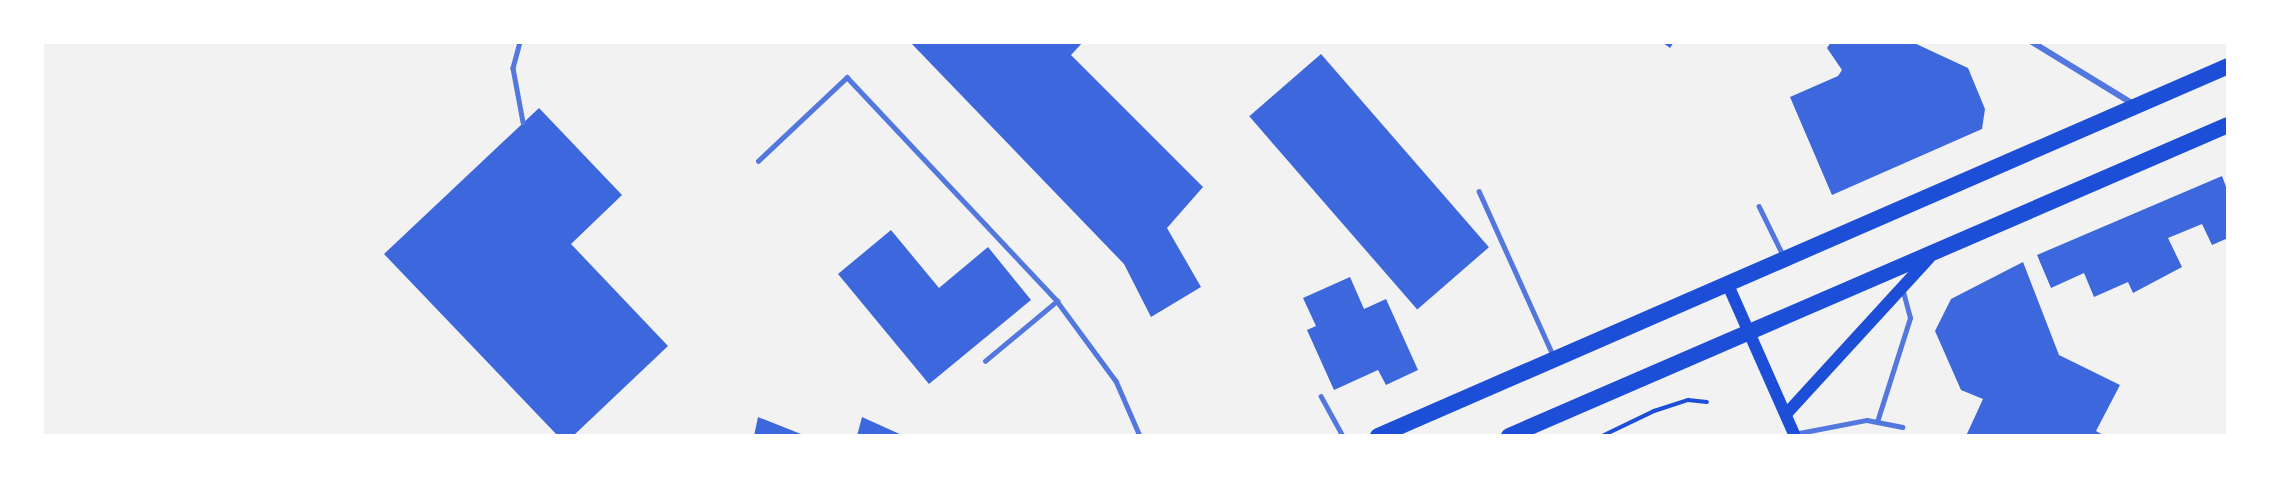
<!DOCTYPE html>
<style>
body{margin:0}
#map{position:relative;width:2270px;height:478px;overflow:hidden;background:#f2f2f2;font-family:Raleway,sans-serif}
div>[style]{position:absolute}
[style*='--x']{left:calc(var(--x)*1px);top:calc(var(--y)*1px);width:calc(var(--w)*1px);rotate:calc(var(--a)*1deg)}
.building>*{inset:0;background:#3d67dc;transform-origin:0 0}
.path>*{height:4px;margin:-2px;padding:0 2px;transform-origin:2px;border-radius:2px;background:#1d4ed8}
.service>*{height:4.5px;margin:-2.25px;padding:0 2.25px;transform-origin:2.25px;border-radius:2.25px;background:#5277de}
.minor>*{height:6px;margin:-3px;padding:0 3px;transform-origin:3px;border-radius:3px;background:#5277de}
.secondary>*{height:12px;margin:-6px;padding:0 6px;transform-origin:6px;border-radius:6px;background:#1d4ed8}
.trunk>*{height:16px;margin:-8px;padding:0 8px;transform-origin:8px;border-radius:8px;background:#1d4ed8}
span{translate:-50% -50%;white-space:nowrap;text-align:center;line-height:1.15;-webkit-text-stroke:6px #fff;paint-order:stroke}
.frame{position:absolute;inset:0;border:44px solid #fff;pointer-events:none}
</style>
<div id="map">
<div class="building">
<i style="clip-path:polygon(910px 42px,1083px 42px,1071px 55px,1203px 187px,1167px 228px,1201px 287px,1151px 317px,1124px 264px)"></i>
<i style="clip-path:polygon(1662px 42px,1674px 42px,1670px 48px)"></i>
<i style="clip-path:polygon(1831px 42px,1912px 42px,1968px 68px,1985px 109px,1982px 129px,1832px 195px,1790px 97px,1838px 76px,1842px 70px,1827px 48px)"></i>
<i style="left:1321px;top:54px;width:256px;height:95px;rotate:49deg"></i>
<i style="clip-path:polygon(539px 108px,622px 195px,571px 244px,668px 346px,573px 436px,558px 436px,384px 254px)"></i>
<i style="clip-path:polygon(2222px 176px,2228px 192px,2228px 238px,2212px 245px,2202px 224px,2168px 238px,2182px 267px,2133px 293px,2128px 282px,2094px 297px,2084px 273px,2051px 288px,2037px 255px)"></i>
<i style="clip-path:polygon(891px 230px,939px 288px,988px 247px,1031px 300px,929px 384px,838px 274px)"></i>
<i style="clip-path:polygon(2023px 262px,2059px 355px,2120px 385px,2096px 431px,2105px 436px,1966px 436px,1983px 399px,1961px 390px,1935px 331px,1951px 299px)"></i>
<i style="clip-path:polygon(1350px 277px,1364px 309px,1386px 299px,1418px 370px,1386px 385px,1378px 370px,1334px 390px,1307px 330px,1316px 326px,1303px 298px)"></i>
<i style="clip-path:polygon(758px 417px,806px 436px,754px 436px)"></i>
<i style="clip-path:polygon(862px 417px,904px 436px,857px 436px)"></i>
</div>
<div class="path">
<i style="--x:1602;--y:436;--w:58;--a:-25.7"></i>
<i style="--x:1654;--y:411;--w:36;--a:-18"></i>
<i style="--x:1688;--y:400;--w:19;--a:6"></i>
</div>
<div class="service">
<i style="--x:520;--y:42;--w:27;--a:105"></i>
<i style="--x:513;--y:68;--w:55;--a:79.5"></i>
<i style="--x:758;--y:161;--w:122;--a:-43.3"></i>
<i style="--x:847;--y:77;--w:307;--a:46.8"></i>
<i style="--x:1057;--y:301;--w:99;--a:53.6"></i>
<i style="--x:1116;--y:381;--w:60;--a:66.4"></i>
<i style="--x:1479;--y:191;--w:182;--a:65.7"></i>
<i style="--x:1759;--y:206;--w:55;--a:63.9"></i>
<i style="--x:985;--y:361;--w:94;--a:-39.8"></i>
<i style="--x:1321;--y:396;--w:46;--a:61.2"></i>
<i style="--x:1877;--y:422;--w:109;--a:-72.4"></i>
<i style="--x:1910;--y:318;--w:28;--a:-105"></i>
<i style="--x:1794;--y:434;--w:74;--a:-10.9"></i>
<i style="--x:1867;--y:420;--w:36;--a:11"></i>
</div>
<div class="minor">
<i style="--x:2032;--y:42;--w:119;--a:31.5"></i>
</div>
<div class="secondary">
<i style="--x:1728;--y:285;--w:165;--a:66.1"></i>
<i style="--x:1788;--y:412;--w:209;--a:-47.5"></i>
</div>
<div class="trunk">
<i style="--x:1378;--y:436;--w:927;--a:-23.52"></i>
<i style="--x:1509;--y:436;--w:783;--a:-23.39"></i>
</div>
<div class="frame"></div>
</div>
